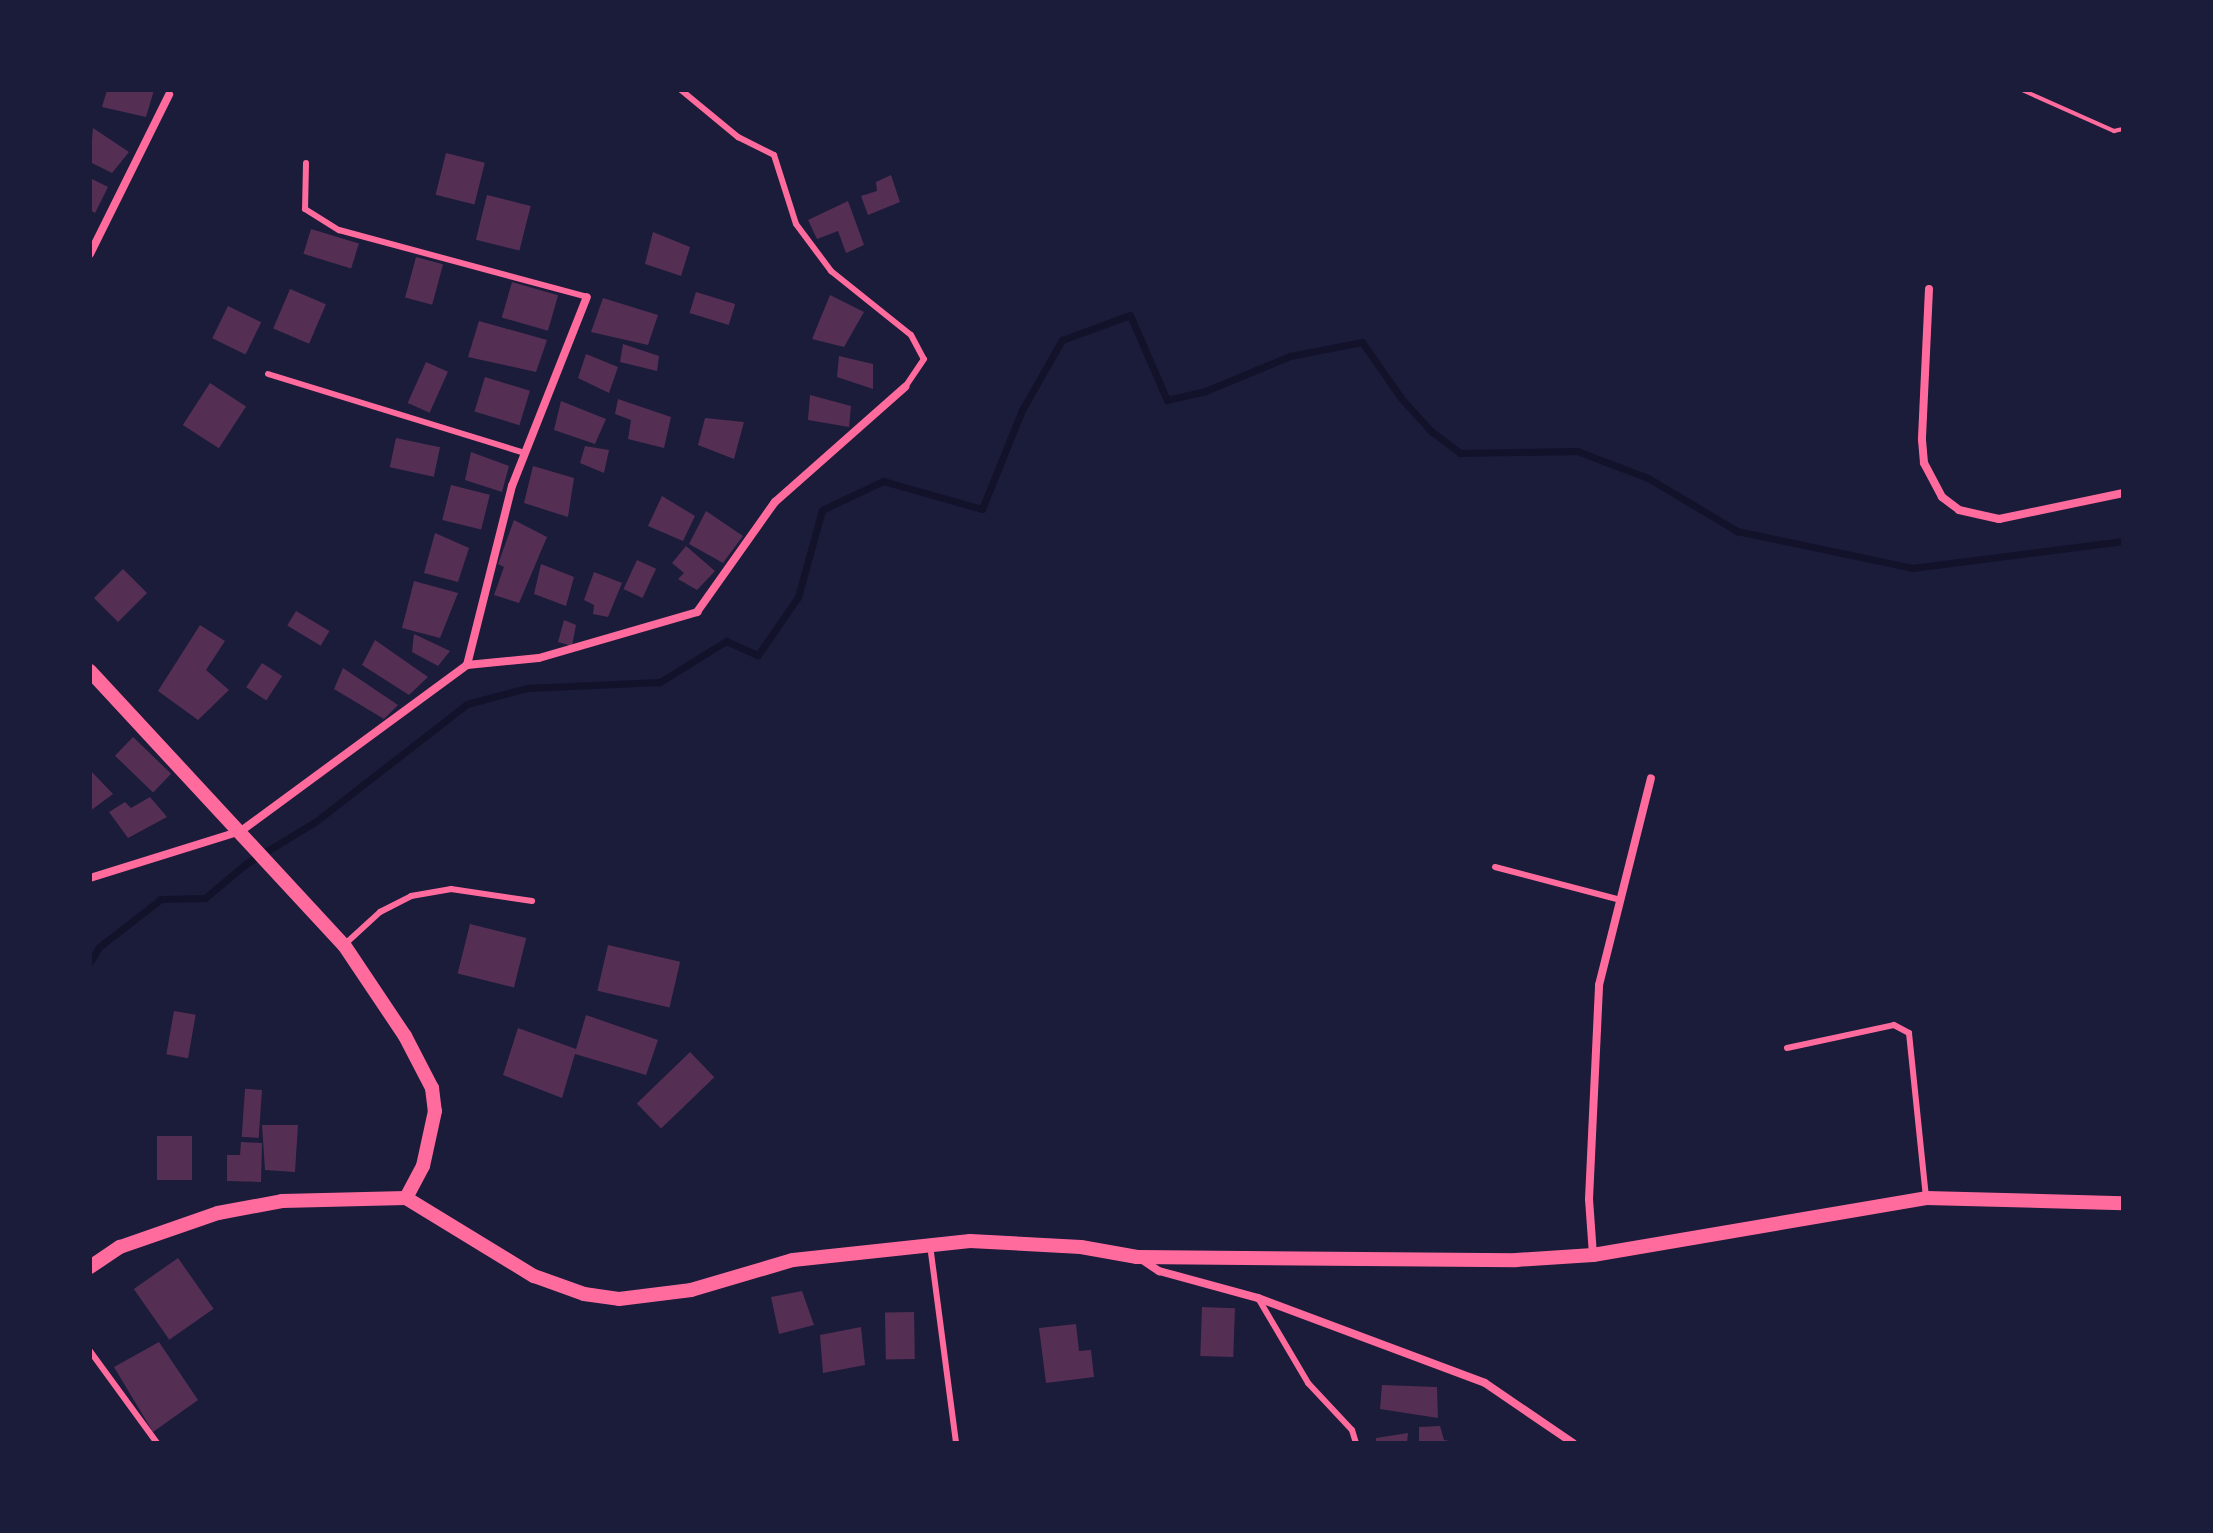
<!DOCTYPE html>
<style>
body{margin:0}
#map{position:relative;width:2213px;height:1533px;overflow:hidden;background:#1b1b3a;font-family:"Exo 2",sans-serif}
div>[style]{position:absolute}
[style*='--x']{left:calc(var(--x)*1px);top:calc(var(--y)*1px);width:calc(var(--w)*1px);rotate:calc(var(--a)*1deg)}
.stream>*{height:7px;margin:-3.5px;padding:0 3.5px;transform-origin:3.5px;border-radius:3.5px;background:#12122b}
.building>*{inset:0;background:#542f53;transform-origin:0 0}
.path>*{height:4px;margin:-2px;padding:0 2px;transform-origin:2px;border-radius:2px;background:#ff6b9d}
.service>*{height:6px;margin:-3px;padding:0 3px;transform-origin:3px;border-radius:3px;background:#ff6b9d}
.minor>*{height:8px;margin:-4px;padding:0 4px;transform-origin:4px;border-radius:4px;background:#ff6b9d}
.tertiary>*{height:14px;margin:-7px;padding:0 7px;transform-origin:7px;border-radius:7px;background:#ff6b9d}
span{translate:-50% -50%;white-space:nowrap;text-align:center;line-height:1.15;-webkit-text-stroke:6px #1b1b3a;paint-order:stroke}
.frame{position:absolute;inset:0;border:92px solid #1b1b3a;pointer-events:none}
</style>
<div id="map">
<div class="stream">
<i style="--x:90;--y:962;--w:17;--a:-59"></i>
<i style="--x:99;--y:947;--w:78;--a:-37.7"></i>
<i style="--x:161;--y:899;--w:44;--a:-1.3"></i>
<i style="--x:205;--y:898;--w:55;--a:-39.8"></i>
<i style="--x:247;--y:863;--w:79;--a:-31.1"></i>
<i style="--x:315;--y:822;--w:192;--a:-37.8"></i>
<i style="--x:467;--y:704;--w:62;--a:-14.9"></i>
<i style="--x:527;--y:688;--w:133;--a:-2.6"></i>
<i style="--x:660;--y:682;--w:78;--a:-31.8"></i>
<i style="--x:726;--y:641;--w:35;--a:24"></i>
<i style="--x:758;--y:655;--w:70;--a:-55.4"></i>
<i style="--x:798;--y:597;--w:90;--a:-74.6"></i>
<i style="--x:822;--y:510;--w:68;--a:-25.4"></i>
<i style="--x:883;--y:481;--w:103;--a:15.8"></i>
<i style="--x:982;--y:509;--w:107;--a:-68"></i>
<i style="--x:1022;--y:410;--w:81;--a:-60.3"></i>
<i style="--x:1062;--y:340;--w:72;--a:-20.2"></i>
<i style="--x:1130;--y:315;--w:93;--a:66.5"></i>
<i style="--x:1167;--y:400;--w:37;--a:-13"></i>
<i style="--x:1203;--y:392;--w:94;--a:-22.5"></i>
<i style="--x:1290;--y:356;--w:73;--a:-11"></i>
<i style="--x:1362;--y:342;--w:68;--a:55.1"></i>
<i style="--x:1401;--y:398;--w:45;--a:47.7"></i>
<i style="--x:1431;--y:431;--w:36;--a:37"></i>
<i style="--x:1460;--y:453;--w:117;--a:-1"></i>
<i style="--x:1577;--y:451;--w:76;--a:20.8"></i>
<i style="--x:1648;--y:478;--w:104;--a:30.8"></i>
<i style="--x:1737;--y:531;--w:179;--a:11.9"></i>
<i style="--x:1912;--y:568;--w:213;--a:-7.3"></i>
</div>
<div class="building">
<i style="clip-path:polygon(107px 90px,154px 90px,146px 117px,102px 107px)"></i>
<i style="clip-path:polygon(93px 128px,129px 152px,112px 173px,90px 162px)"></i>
<i style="left:446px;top:153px;width:40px;height:43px;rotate:14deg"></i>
<i style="clip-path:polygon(891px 175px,900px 202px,868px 215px,861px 196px,877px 191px,876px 182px)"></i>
<i style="clip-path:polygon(90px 178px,108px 187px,95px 213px,90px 210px)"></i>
<i style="left:487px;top:195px;width:45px;height:46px;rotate:14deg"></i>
<i style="clip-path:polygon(848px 201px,864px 245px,846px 253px,838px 231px,817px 239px,808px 220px)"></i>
<i style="left:311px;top:229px;width:50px;height:26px;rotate:17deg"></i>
<i style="clip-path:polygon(653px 232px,690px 247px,681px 276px,645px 264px)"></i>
<i style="left:416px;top:257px;width:28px;height:42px;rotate:15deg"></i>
<i style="left:512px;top:282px;width:48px;height:37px;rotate:16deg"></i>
<i style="left:290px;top:289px;width:39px;height:43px;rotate:23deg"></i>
<i style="left:696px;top:292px;width:41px;height:22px;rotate:17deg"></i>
<i style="clip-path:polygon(830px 295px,864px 312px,844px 347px,812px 339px)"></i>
<i style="clip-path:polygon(603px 298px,658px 315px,648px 345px,591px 332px)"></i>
<i style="left:228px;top:306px;width:37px;height:36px;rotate:26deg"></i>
<i style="clip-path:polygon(479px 321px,547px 340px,536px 372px,468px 357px)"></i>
<i style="clip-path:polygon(623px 344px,659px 356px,657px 371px,620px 362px)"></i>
<i style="clip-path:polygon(586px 354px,618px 367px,609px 393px,578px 378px)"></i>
<i style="clip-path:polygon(839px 356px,873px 364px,873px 389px,837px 377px)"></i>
<i style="left:426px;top:362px;width:24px;height:45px;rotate:24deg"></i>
<i style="left:485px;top:377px;width:47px;height:36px;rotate:17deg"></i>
<i style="left:210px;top:383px;width:43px;height:50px;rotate:33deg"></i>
<i style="clip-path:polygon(810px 395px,851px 406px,849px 427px,808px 420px)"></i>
<i style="clip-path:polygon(618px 399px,671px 417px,664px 448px,628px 439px,631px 420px,615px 414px)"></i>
<i style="clip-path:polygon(561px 401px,606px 419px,595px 444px,554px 430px)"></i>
<i style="clip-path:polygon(705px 418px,744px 422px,734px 459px,698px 445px)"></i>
<i style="left:396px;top:438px;width:45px;height:30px;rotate:12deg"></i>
<i style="clip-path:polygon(585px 446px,609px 450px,604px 473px,580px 463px)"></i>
<i style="clip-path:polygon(471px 452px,509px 466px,502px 492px,465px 480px)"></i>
<i style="clip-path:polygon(533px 466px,574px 478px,568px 517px,524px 503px)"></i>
<i style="left:451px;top:485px;width:40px;height:36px;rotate:14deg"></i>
<i style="clip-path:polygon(662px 496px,695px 516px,683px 541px,648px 526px)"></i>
<i style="clip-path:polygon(706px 511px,743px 536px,723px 563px,689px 544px)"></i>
<i style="clip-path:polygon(514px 520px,547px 537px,519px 603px,494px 595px,504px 567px,498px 564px)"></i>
<i style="clip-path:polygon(435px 533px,469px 548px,458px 582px,424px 573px)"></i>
<i style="clip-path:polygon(686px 546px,715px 571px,697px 590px,678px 579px,684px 573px,672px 563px)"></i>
<i style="left:637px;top:560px;width:21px;height:32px;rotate:25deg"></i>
<i style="clip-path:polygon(541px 564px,574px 577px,566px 606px,534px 594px)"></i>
<i style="left:123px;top:569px;width:34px;height:41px;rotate:45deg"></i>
<i style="clip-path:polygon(594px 572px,622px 583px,608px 617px,593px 614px,594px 605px,584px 600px)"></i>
<i style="clip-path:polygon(414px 581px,458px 593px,440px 638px,402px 628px)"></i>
<i style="left:296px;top:611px;width:39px;height:17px;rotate:31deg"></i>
<i style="clip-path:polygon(564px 620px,576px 625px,572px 646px,558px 642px)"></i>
<i style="clip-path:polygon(200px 625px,225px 641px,206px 670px,229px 690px,198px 720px,158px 691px)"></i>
<i style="clip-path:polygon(414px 634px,450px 651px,438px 666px,412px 652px)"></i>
<i style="clip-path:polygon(375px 640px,428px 677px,409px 695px,362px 665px)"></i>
<i style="left:262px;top:663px;width:24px;height:29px;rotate:33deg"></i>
<i style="clip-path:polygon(343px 668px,398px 705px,384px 719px,334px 689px)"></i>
<i style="left:133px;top:737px;width:53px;height:26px;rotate:44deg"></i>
<i style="clip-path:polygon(90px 770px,113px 794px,90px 811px)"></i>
<i style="clip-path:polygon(150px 797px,167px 817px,128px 838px,109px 812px,125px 802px,131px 808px)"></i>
<i style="left:470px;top:924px;width:58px;height:51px;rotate:14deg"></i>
<i style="left:608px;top:945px;width:74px;height:47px;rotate:13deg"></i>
<i style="left:174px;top:1011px;width:22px;height:44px;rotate:10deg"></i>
<i style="clip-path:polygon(586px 1015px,658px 1040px,646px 1075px,575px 1054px,562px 1098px,503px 1075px,518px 1028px,576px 1049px)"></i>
<i style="left:690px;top:1052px;width:35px;height:74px;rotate:46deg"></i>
<i style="left:262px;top:1090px;width:48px;height:17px;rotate:94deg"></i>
<i style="clip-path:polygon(262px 1125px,298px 1125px,295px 1172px,265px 1170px)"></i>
<i style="left:157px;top:1136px;width:35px;height:44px"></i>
<i style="clip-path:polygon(241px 1142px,262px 1143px,261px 1182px,227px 1181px,227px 1155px,240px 1155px)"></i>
<i style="left:178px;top:1258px;width:62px;height:54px;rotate:55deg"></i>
<i style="clip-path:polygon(802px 1291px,814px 1325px,779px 1334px,771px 1297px)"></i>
<i style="left:1202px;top:1307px;width:33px;height:49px;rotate:2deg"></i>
<i style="left:914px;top:1312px;width:47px;height:29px;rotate:89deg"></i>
<i style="clip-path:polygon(1076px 1324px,1079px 1351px,1091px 1350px,1094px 1377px,1046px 1383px,1039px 1328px)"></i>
<i style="clip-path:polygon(861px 1327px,865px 1365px,823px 1373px,820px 1335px)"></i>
<i style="clip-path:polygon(159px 1342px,198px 1400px,153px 1432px,114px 1367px)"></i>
<i style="clip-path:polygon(1382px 1385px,1437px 1387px,1438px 1418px,1380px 1409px)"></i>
<i style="clip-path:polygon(1440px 1426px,1444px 1440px,1461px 1443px,1419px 1443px,1419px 1427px)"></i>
<i style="clip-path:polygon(1408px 1433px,1407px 1443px,1376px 1443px,1376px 1438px)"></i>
</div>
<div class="path">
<i style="--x:2022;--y:90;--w:101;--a:24"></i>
<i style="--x:2114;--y:131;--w:9;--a:-13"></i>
</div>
<div class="service">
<i style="--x:681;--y:90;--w:74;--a:39.5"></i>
<i style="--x:738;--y:137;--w:40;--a:26.6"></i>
<i style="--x:774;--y:155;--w:72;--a:72.3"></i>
<i style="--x:796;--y:224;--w:59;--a:53.3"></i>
<i style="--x:831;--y:271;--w:102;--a:38.7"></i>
<i style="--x:911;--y:335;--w:27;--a:62"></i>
<i style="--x:924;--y:359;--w:34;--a:124"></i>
<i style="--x:306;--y:163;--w:46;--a:91.2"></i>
<i style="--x:305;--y:209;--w:40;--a:32"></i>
<i style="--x:339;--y:230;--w:257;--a:15.1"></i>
<i style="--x:268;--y:374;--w:269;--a:17.1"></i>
<i style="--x:1495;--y:867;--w:126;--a:14.7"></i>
<i style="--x:344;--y:945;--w:49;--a:-42.5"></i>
<i style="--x:380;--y:912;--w:35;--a:-27"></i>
<i style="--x:411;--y:896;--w:41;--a:-9.9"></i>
<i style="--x:451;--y:889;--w:82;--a:8.4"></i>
<i style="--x:1787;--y:1048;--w:109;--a:-12.1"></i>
<i style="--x:1894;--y:1025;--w:17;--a:28"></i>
<i style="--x:1909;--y:1033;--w:166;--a:84.1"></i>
<i style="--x:930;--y:1245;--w:200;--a:82.5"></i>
<i style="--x:1258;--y:1298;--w:99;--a:59.5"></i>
<i style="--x:1308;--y:1383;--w:64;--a:46.9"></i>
<i style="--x:1352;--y:1430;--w:14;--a:73"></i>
<i style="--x:90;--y:1351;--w:114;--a:53.9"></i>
</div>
<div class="minor">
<i style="--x:90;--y:254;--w:178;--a:-63.6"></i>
<i style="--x:1929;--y:289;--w:151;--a:92.7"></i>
<i style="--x:1922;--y:440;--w:23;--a:85"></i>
<i style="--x:1924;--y:463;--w:38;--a:62"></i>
<i style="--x:1942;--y:497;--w:21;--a:37"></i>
<i style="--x:1959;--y:510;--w:41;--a:12.7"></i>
<i style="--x:1999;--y:519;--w:127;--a:-11.8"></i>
<i style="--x:467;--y:665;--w:185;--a:-75.9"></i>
<i style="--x:512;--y:486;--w:203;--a:-68.4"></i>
<i style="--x:90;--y:878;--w:158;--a:-17.3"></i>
<i style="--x:241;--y:831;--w:280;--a:-36.3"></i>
<i style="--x:467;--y:665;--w:72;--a:-5.6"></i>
<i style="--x:539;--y:658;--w:165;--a:-16.2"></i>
<i style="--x:697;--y:612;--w:135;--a:-54.7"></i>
<i style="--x:775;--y:502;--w:174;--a:-41.5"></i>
<i style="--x:1593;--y:1255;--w:56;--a:-94.1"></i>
<i style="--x:1589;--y:1199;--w:214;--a:-87.3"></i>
<i style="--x:1599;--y:985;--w:213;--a:-75.9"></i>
<i style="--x:1141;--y:1259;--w:22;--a:34"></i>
<i style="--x:1159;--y:1271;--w:103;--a:15.3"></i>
<i style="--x:1258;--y:1298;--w:242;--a:20.5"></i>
<i style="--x:1485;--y:1383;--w:107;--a:34.3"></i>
</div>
<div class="tertiary">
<i style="--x:90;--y:671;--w:374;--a:47.2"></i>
<i style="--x:344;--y:945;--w:110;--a:56.2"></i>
<i style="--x:405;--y:1036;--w:59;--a:62.6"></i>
<i style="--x:432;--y:1088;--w:23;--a:83"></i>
<i style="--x:435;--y:1111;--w:56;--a:102.3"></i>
<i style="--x:423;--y:1166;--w:36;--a:118"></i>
<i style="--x:406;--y:1198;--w:150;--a:31.4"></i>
<i style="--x:534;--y:1276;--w:53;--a:19.8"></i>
<i style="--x:584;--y:1294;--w:35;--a:8"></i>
<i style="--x:619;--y:1299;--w:73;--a:-7.1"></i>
<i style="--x:691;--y:1290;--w:106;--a:-16.4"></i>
<i style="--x:793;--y:1260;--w:178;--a:-6.1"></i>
<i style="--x:970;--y:1241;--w:111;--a:3.1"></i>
<i style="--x:1081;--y:1247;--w:57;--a:10.1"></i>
<i style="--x:1137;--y:1257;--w:379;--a:0.5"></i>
<i style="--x:1516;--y:1260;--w:77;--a:-3.7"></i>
<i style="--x:1593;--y:1255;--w:338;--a:-9.7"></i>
<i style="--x:1926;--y:1198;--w:197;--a:1.5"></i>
<i style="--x:90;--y:1267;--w:36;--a:-34"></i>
<i style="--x:120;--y:1247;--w:104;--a:-19.1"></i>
<i style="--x:218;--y:1213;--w:65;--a:-10.6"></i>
<i style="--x:282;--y:1201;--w:124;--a:-1.4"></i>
</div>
<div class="frame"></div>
</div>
